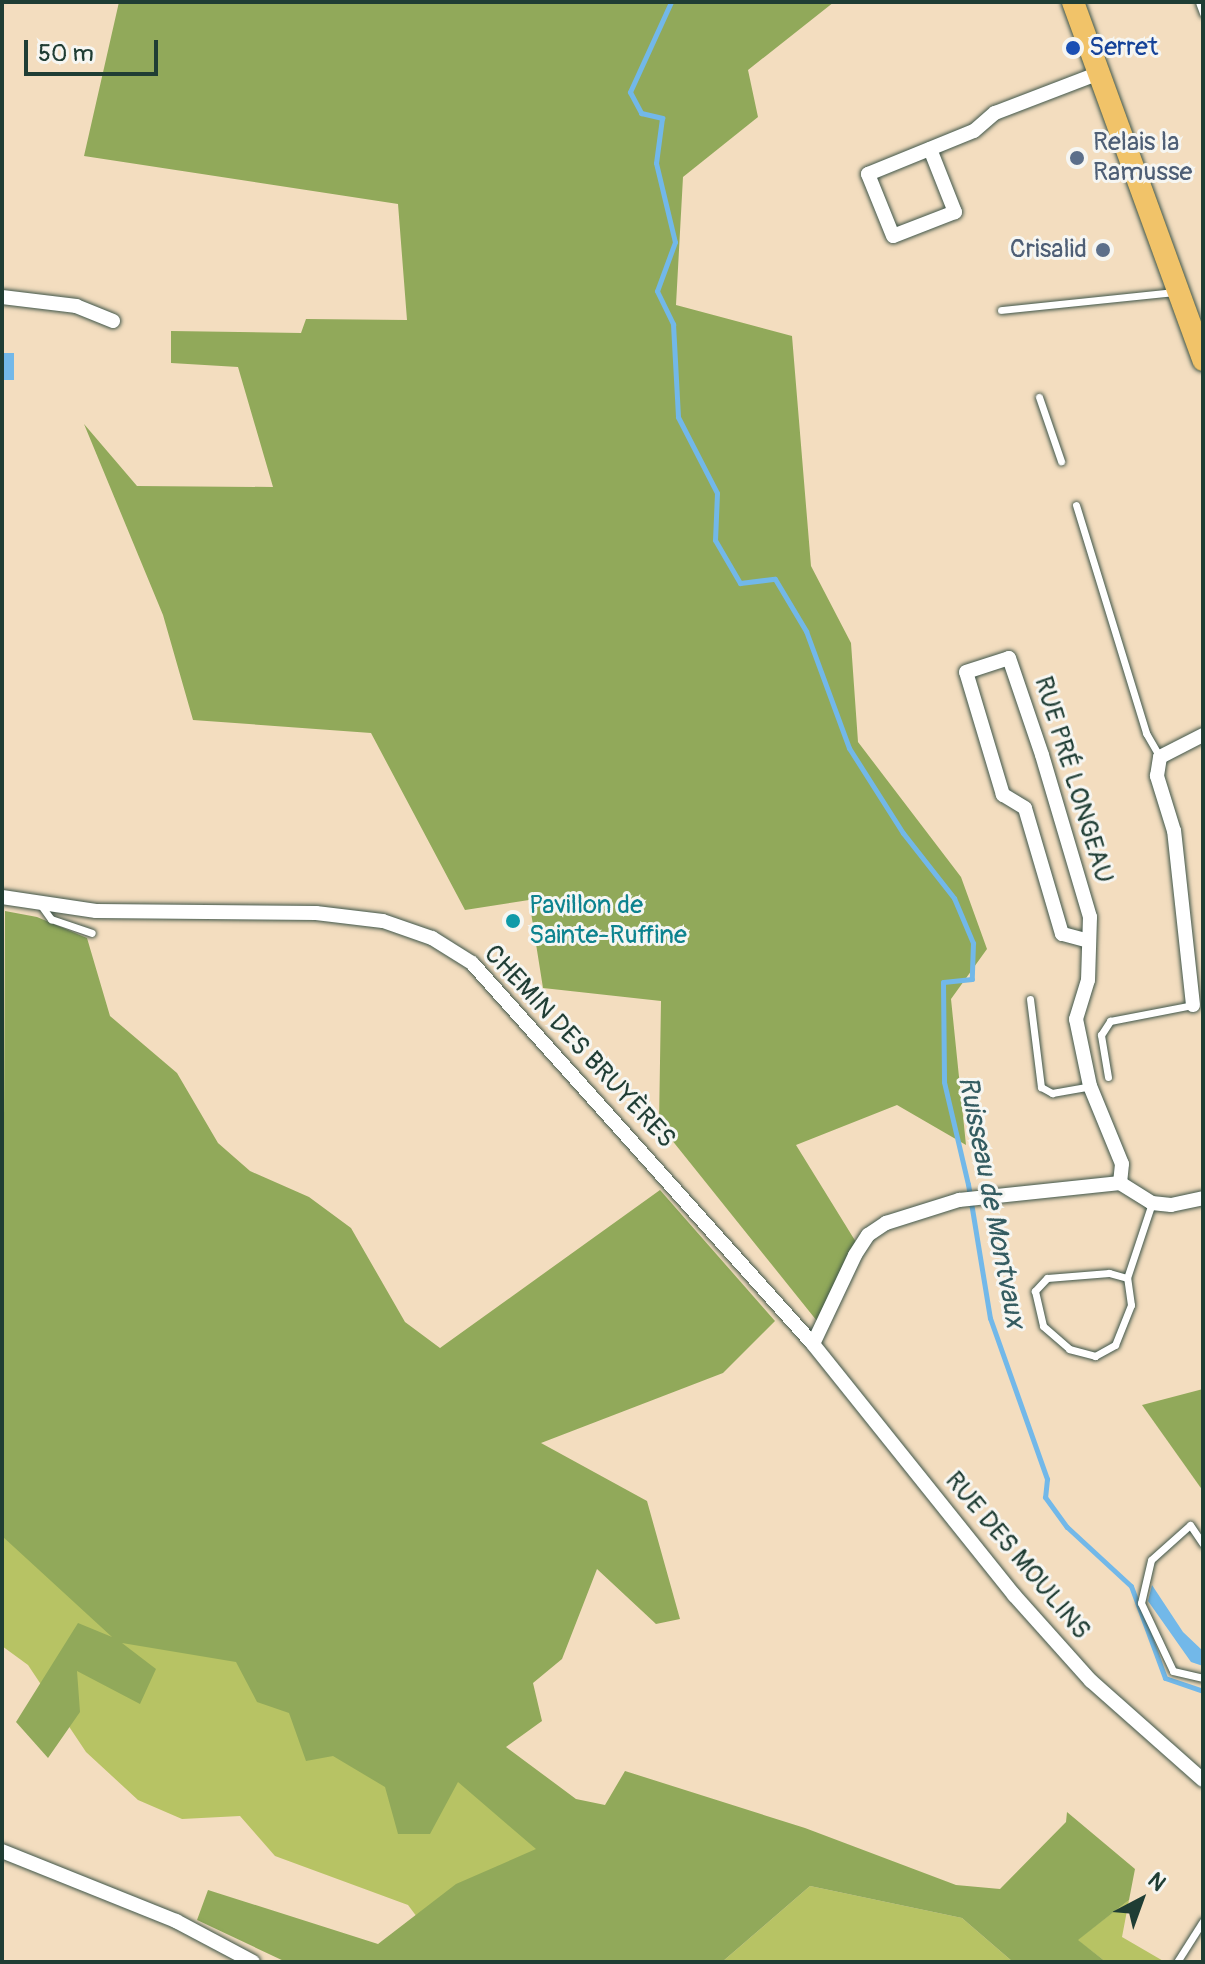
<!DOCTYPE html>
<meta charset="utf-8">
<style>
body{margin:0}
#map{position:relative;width:1205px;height:1964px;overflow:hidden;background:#f3ddbf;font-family:Pangolin,sans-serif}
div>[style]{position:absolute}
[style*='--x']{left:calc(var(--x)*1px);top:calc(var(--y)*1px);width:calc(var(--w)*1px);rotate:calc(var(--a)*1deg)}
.green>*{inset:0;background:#b7c364}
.forest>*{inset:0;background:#91a95a}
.water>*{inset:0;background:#72b8e9;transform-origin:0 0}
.stream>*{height:5px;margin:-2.5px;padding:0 2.5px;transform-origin:2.5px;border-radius:2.5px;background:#72b8e9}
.roads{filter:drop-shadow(0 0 2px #3f5549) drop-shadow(0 0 2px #3f5549)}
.lane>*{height:7px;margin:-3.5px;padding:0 3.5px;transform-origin:3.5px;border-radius:3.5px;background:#fff}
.street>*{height:14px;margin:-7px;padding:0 7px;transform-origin:7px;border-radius:7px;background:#fff}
.primary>*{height:22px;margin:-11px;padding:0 11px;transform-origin:11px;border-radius:11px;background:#f1c369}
.dots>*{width:22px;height:22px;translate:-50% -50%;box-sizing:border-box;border:4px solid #f6f6f2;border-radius:50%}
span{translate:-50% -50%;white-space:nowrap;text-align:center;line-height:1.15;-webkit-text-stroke:6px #f6f6f2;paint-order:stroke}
.transit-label{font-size:26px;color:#164399}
.left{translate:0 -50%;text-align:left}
.service-label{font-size:26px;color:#4e5e75}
.right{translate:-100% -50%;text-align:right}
.street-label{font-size:26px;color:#1f3d34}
.culture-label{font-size:26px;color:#0d838f}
.water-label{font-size:28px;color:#345c61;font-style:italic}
.frame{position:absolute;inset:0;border:4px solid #1f3d34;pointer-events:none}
.north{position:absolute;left:1101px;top:1860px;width:80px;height:80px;-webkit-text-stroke:6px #f6f6f2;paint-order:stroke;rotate:41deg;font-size:22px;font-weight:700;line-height:32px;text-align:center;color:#1f3d34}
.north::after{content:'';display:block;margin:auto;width:28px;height:36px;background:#1f3d34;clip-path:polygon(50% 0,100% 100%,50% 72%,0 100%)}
.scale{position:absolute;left:24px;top:40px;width:134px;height:36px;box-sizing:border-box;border:4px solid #1f3d34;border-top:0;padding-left:10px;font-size:24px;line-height:28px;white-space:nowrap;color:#1f3d34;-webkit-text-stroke:6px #f6f6f2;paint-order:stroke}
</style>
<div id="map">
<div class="green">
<i style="clip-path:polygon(2px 1498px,198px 1620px,638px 1831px,432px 1937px,408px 1905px,275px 1856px,240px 1816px,182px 1819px,138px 1800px,86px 1752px,28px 1665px,2px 1646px)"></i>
<i style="clip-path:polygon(810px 1886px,962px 1918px,1013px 1962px,722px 1962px)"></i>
<i style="clip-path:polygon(1129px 1900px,1122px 1937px,1165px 1962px,1106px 1962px,1077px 1940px)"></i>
</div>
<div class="forest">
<i style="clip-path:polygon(119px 2px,834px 2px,748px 70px,758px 117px,683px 177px,676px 305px,792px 336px,811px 566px,851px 643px,858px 742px,961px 877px,987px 949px,951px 999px,966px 1145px,897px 1105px,796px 1145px,859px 1247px,821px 1326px,659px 1124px,661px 1001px,543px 988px,529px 900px,465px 910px,371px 733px,193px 720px,163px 615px,84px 424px,137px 486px,273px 487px,238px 367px,171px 363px,171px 331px,301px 333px,306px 319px,407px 320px,398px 204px,84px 156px)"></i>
<i style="clip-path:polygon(5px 911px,37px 917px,87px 938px,110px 1016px,177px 1073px,218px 1143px,250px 1171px,309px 1197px,351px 1228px,405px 1322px,440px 1348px,660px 1190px,775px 1321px,723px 1373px,541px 1443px,647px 1501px,680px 1619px,656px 1624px,597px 1569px,562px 1659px,533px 1683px,542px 1721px,506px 1747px,576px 1799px,605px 1805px,625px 1771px,805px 1828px,956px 1885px,1000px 1889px,1066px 1822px,1067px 1812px,1135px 1869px,1129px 1900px,1078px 1940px,1106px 1962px,1013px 1962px,962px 1918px,810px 1886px,722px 1962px,286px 1962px,197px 1920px,208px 1890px,378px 1944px,456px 1884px,536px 1849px,458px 1782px,430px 1834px,398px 1834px,385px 1787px,333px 1756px,306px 1761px,289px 1713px,257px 1702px,236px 1662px,122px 1643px,156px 1669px,140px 1704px,77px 1671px,80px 1712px,48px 1758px,16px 1722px,78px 1623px,112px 1637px,2px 1536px)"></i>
<i style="clip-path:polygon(1203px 1389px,1203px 1491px,1142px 1405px)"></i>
</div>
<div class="water">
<i style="left:2px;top:353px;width:12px;height:27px"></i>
<i style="clip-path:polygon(1152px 1585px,1183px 1632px,1203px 1651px,1203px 1666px,1191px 1662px,1148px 1601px)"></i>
</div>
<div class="stream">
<i style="--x:671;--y:2;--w:99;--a:114.5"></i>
<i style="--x:630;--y:92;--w:24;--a:62"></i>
<i style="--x:641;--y:113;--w:22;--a:13"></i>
<i style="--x:662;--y:118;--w:45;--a:97.6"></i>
<i style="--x:656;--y:163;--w:81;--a:76.5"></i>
<i style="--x:675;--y:242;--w:52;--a:110.2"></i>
<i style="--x:657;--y:291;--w:37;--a:64"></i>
<i style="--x:673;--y:324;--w:93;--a:86.9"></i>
<i style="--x:678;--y:417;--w:85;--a:62.8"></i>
<i style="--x:717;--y:493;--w:47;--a:92.4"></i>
<i style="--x:715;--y:540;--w:50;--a:59.8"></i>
<i style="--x:740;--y:583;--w:35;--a:-7"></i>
<i style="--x:775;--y:579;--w:61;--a:59.2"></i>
<i style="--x:806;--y:631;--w:125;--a:69.8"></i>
<i style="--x:849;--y:748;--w:101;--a:57.6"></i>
<i style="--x:903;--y:833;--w:83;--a:51.9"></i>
<i style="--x:954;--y:898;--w:49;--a:67.1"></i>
<i style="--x:973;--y:943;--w:36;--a:92"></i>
<i style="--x:972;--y:979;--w:29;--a:174"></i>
<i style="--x:943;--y:982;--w:100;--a:89.4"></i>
<i style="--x:944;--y:1082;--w:105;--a:76.8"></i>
<i style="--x:968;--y:1184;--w:136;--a:80.7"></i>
<i style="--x:990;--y:1318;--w:171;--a:70.5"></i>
<i style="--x:1047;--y:1479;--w:18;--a:96"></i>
<i style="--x:1045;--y:1497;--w:37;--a:54"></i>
<i style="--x:1067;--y:1527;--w:87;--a:42.7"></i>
<i style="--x:1131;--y:1586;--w:98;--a:69.7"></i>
<i style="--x:1165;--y:1678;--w:40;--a:18.9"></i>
</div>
<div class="roads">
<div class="lane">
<i style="--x:1199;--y:2;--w:12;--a:70"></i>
<i style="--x:1001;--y:310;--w:176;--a:-5.9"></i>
<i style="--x:1039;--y:397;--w:68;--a:71"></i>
<i style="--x:1076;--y:505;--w:239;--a:72.9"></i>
<i style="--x:1146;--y:733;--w:28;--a:60"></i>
<i style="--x:40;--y:904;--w:19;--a:54"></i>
<i style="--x:51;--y:919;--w:43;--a:18.9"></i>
<i style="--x:1030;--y:999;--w:89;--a:82.9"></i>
<i style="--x:1041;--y:1087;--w:13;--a:29"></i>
<i style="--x:1052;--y:1093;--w:39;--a:-10"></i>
<i style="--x:1108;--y:1077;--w:43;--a:-99.5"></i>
<i style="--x:1101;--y:1035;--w:17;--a:-57"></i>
<i style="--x:1110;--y:1021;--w:85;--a:-10.9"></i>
<i style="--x:1127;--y:1278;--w:19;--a:-164"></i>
<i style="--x:1109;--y:1273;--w:62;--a:175.4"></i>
<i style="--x:1047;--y:1278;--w:18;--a:133"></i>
<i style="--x:1035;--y:1291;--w:36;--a:77"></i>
<i style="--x:1043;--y:1326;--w:35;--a:41"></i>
<i style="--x:1069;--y:1349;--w:27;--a:15"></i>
<i style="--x:1095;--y:1356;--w:23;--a:-29"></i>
<i style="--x:1115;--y:1345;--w:43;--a:-68.2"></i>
<i style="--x:1131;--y:1305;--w:27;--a:-98"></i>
<i style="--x:1127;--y:1278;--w:79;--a:-71.6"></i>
<i style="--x:1203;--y:1544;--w:23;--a:-124"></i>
<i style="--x:1190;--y:1525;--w:52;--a:138.1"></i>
<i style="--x:1151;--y:1560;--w:44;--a:103.1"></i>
<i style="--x:1141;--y:1603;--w:75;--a:64.8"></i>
<i style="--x:1173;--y:1671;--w:31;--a:13"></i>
<i style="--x:1177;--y:1962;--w:49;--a:-57.6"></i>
</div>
<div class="street">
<i style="--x:930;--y:149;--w:68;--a:68.4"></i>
<i style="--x:955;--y:212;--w:66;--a:158.8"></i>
<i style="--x:893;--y:236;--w:67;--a:-112"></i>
<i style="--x:868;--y:174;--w:114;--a:-22.1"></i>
<i style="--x:974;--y:131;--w:28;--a:-41"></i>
<i style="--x:995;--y:113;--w:111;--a:-21"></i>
<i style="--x:2;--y:297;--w:75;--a:6.9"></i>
<i style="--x:76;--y:306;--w:40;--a:22"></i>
<i style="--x:2;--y:897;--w:95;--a:8.5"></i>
<i style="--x:96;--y:911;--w:220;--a:0.5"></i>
<i style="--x:316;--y:913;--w:67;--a:6.8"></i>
<i style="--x:383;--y:921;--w:52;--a:19.1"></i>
<i style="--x:432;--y:938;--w:47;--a:32"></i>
<i style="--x:472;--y:963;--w:511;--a:48.17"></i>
<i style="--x:813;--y:1344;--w:322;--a:51.3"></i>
<i style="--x:1014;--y:1595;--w:115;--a:48.2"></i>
<i style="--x:1091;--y:1681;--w:149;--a:41.5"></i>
<i style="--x:1089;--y:941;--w:28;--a:-165"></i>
<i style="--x:1062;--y:934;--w:131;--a:-106.4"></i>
<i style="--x:1025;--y:808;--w:26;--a:-149"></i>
<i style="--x:1003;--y:795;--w:128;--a:-106.7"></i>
<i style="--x:966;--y:672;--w:45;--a:-18"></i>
<i style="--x:1009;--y:658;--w:102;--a:71.2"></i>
<i style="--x:1042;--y:755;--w:169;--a:73.5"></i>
<i style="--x:1090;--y:917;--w:63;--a:91.8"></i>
<i style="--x:1088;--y:980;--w:41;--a:107.1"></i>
<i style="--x:1076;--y:1019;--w:68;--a:78.2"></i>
<i style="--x:1090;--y:1086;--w:84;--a:67.7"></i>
<i style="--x:1122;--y:1164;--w:19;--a:96"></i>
<i style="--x:1193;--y:1005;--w:175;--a:-96.2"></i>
<i style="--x:1174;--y:831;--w:58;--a:-107.2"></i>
<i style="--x:1157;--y:776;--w:19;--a:-81"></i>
<i style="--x:1160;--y:757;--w:48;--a:-27.1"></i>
<i style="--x:1120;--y:1183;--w:38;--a:32"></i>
<i style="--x:1152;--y:1203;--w:19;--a:6"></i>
<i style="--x:1171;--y:1205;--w:33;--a:-12"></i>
<i style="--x:813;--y:1344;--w:98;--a:-64.7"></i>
<i style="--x:855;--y:1255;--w:24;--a:-57"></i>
<i style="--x:868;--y:1235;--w:22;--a:-34"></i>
<i style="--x:886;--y:1223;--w:77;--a:-17.5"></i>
<i style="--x:959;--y:1200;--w:162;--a:-6"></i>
<i style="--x:2;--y:1851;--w:188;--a:21.9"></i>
<i style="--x:176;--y:1921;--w:87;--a:28"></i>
</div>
<div class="primary">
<i style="--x:1073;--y:2;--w:381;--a:70"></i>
</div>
</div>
<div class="dots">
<i style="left:1073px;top:48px;background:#1a4fb4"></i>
<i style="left:1077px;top:158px;background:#5c6f8a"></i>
<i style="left:1103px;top:250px;background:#5c6f8a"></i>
<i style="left:513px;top:921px;background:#0f9aa8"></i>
</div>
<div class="transit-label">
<span class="left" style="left:1089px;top:48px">Serret</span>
</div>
<div class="service-label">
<span class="left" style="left:1093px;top:158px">Relais la<br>Ramusse</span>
<span class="right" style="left:1087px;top:250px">Crisalid</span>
</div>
<div class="street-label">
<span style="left:1073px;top:780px;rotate:73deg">RUE PRÉ LONGEAU</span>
<span style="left:579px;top:1047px;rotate:47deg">CHEMIN DES BRUYÈRES</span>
<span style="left:1017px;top:1556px;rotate:50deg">RUE DES MOULINS</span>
</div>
<div class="culture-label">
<span class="left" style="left:529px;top:921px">Pavillon de<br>Sainte-Ruffine</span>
</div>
<div class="water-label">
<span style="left:991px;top:1202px;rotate:79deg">Ruisseau de Montvaux</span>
</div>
<div class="frame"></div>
<div class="north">N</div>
<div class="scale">50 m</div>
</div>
